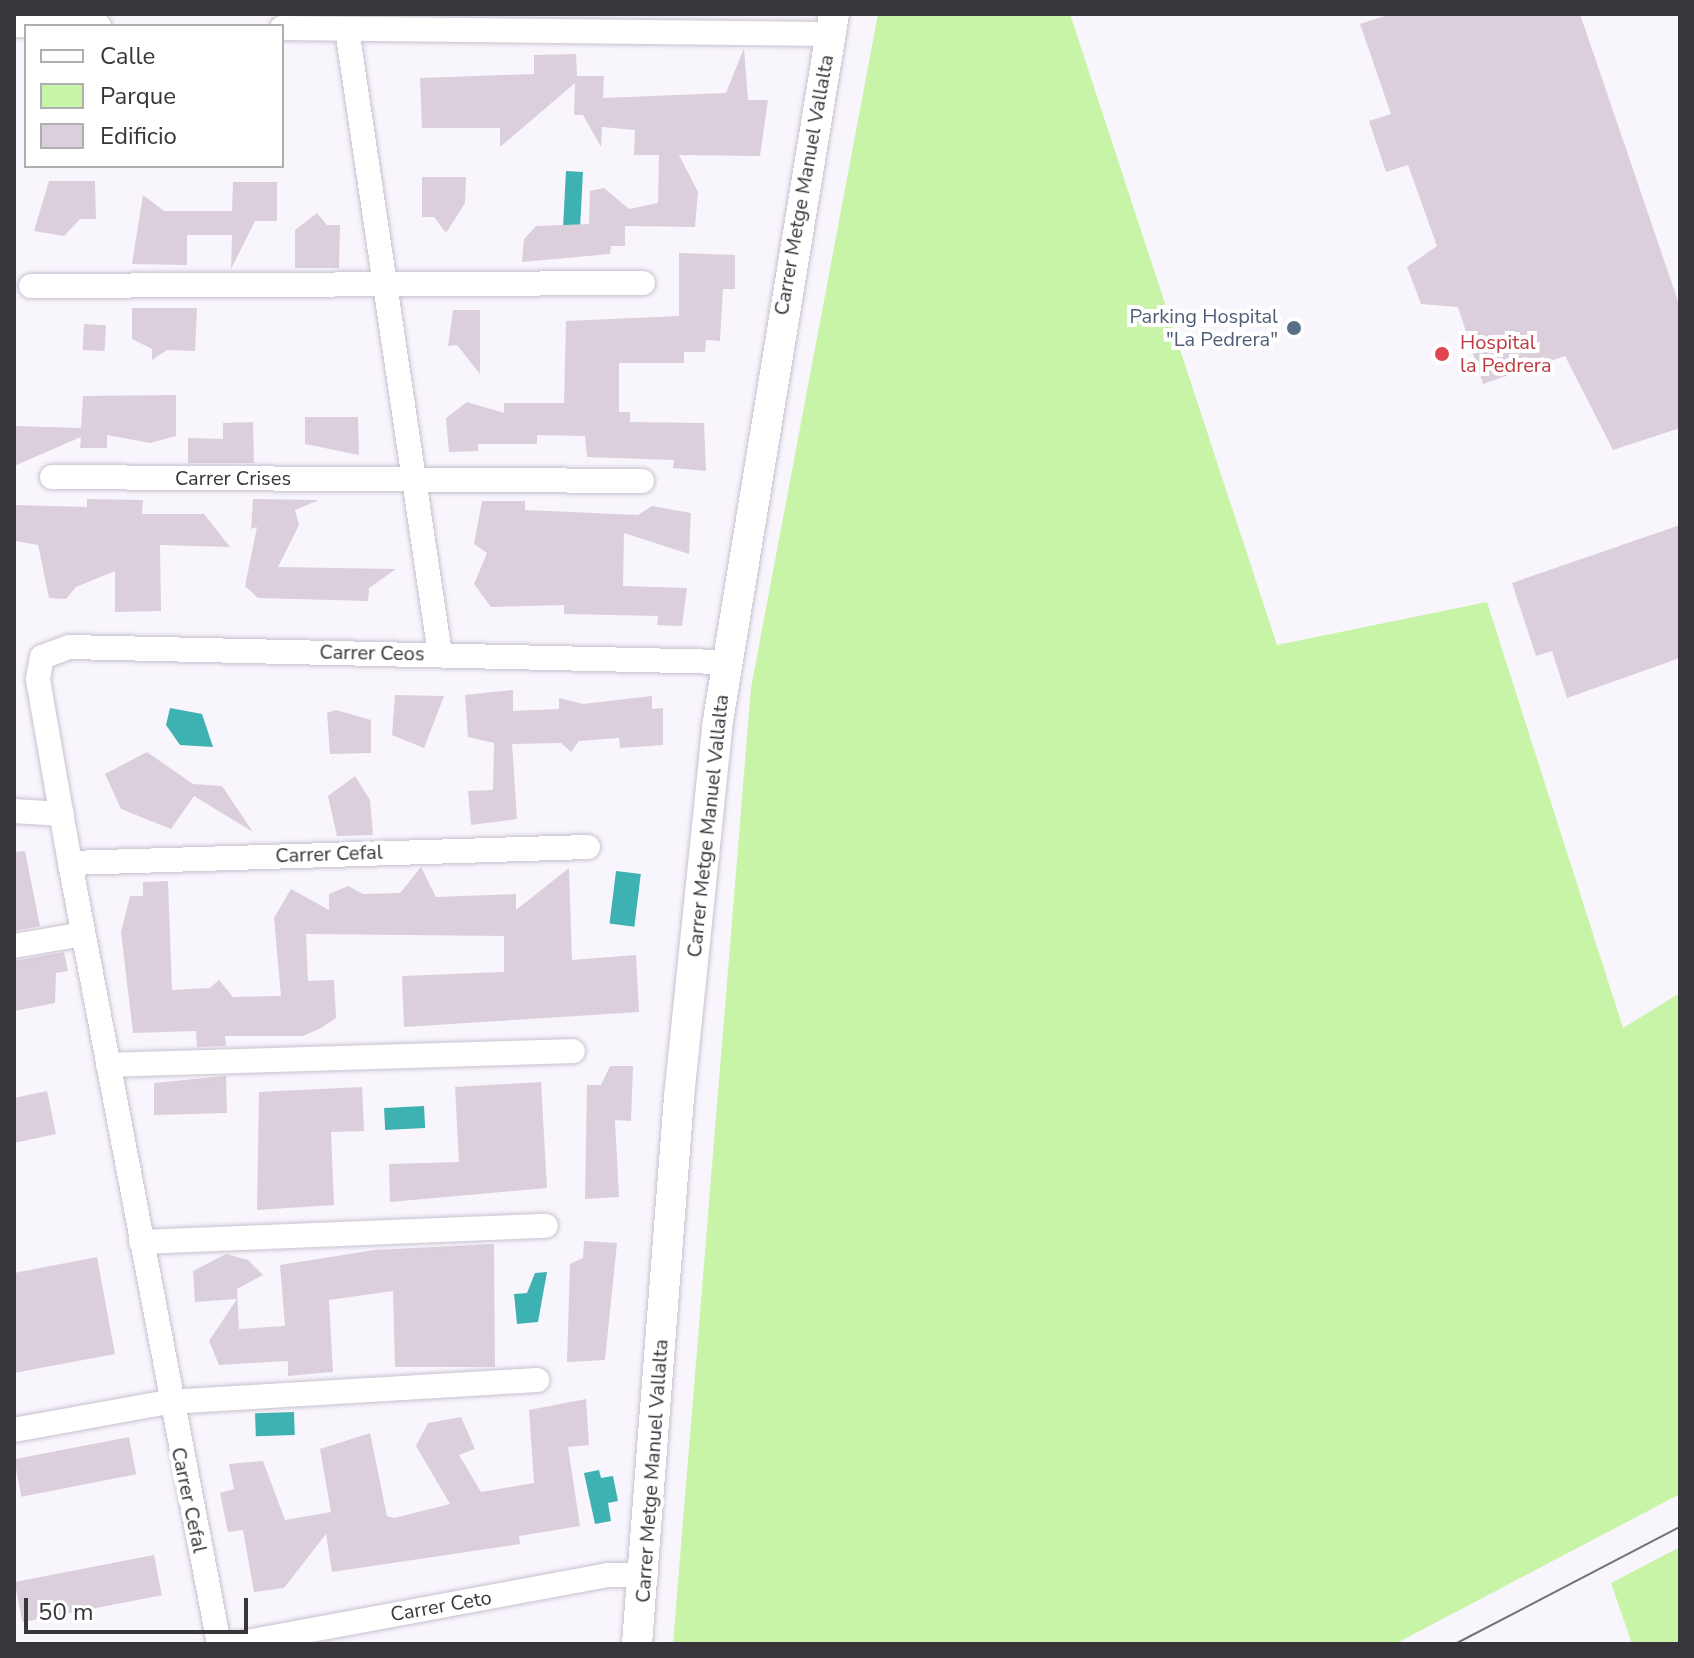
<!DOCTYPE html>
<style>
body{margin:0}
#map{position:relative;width:1694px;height:1658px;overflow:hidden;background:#f9f5fd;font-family:"Nunito Sans",sans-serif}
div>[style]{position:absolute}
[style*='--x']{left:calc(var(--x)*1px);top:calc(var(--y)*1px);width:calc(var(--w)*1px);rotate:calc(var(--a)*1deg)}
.green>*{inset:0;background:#c7f4a6}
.water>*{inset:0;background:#3eb1b2;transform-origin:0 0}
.building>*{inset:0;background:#dbcfdb;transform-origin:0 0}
.roads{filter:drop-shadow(0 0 2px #c8c1cf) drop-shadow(0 0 2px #c8c1cf)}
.minor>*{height:24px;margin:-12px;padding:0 12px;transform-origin:12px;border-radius:12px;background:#fff}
.tertiary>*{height:30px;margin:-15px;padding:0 15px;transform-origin:15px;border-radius:15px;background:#fff}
.tram>*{height:2px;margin:-1px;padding:0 1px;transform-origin:1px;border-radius:1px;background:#757178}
.dots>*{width:22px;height:22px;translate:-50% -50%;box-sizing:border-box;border:4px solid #fff;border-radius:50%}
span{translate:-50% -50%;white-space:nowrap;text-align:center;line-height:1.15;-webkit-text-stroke:8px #fff;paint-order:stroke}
.street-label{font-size:20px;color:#38353b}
.service-label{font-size:20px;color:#4e5e75}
.right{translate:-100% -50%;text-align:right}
.health-label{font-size:20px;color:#be3a42}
.left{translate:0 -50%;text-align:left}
.frame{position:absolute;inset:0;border:16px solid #38353b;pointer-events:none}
.legend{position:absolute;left:24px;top:24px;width:260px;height:144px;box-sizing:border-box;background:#fff;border:2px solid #afaeb1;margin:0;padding:10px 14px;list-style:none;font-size:24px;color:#38353b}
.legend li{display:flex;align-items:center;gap:16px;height:40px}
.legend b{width:40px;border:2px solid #afaeb1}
.scale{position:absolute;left:24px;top:1598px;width:224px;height:36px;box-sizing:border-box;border:4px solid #38353b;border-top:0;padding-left:10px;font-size:24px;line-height:28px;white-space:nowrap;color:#38353b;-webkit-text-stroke:6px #fff;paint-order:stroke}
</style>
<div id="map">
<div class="green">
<i style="clip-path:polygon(878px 14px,1070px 14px,1277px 645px,1487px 602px,1623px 1028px,1680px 993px,1680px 1494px,1395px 1644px,673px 1644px,751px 688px)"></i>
<i style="clip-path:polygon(1680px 1547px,1680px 1644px,1632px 1644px,1611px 1583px)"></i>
</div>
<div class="water">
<i style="left:566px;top:171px;width:17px;height:70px;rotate:3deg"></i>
<i style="clip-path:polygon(170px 708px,202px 714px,213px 747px,180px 745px,166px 725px)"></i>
<i style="left:616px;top:871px;width:25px;height:53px;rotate:7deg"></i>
<i style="left:424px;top:1106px;width:22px;height:40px;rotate:87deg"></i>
<i style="clip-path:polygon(547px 1272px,538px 1322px,517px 1324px,514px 1294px,527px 1293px,535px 1273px)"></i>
<i style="left:294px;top:1412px;width:23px;height:39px;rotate:88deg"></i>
<i style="clip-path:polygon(599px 1470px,601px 1478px,613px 1476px,618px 1501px,608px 1503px,611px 1521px,595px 1524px,584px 1473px)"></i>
</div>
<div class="building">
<i style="clip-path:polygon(1391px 14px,1580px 14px,1680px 307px,1680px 428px,1613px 450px,1565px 356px,1483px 384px,1458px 307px,1421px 304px,1407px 267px,1437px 246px,1408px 165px,1386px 172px,1369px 121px,1391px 114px,1360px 24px)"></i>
<i style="clip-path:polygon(744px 48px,748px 100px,768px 100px,760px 156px,679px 155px,698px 192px,695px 227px,625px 226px,625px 246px,611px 246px,610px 254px,522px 262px,524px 239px,536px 226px,589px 224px,590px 191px,604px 188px,629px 209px,658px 203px,659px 155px,634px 155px,635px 130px,602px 127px,601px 147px,583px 115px,574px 115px,575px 83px,500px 147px,500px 128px,422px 128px,420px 78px,534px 74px,534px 55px,576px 54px,577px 76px,604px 76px,603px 98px,726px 93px)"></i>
<i style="clip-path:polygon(422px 177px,466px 177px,465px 203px,446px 233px,434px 217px,422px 217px)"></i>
<i style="clip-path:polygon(49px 181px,95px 181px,96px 219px,80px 219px,64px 236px,34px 231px)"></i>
<i style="clip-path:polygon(233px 182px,277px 182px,277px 221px,255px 221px,231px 269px,232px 235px,187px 235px,187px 265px,132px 264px,143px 195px,164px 211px,232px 211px)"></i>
<i style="clip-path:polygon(317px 213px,327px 225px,340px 225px,339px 268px,295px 268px,295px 230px)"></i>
<i style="clip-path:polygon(679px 253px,735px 255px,735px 289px,723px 289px,720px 341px,706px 340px,705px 352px,684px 352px,684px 363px,619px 363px,619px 412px,630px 412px,630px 422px,704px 423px,706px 471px,673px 468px,674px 460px,587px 457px,585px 436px,537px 435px,537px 444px,478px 444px,478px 451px,449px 452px,446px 418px,467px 402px,504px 413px,504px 403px,564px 403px,566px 321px,679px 316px)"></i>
<i style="clip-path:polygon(132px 308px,197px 308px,195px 351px,167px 350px,152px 360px,152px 349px,132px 339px)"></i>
<i style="clip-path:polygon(453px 310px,480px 310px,480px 374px,457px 345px,448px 346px)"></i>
<i style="left:84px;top:324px;width:22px;height:26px;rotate:3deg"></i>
<i style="clip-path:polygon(176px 395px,176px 436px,150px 443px,107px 435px,107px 448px,80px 448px,81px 437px,14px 466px,14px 426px,81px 428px,83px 396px)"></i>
<i style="clip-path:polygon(305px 417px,358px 417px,359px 455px,305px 444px)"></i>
<i style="clip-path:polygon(253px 422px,254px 463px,188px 463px,188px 438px,223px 439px,223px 423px)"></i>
<i style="clip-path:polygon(87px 499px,143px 500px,142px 514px,204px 514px,230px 547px,160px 545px,161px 611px,115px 612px,115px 571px,76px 587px,66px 599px,49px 598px,38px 545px,16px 541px,15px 505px,87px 507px)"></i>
<i style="clip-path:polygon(253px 499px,319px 500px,295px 510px,299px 525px,278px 567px,396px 569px,369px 588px,368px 601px,258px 598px,245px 586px,257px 527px,251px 529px)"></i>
<i style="clip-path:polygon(482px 501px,525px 501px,525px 510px,638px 515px,652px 506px,691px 513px,689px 554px,624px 533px,623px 586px,687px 588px,682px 626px,657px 625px,658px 616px,564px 614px,564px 605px,491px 607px,474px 584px,487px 553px,474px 544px)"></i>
<i style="clip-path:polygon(1680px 525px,1680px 658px,1567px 698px,1552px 651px,1536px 656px,1512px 583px)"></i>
<i style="clip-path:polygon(513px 690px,513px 711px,559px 709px,559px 698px,583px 704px,652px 696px,652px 709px,663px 708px,663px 745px,620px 748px,619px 738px,579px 741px,571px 752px,561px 743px,512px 744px,517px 819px,471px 825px,468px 791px,493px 790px,494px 743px,468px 737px,465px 695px)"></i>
<i style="clip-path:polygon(395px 695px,444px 696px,424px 748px,392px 735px)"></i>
<i style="clip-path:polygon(336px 710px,371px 720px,371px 753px,330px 754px,327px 713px)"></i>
<i style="clip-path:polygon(147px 752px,193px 784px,222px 786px,253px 832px,194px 796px,171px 829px,121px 809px,105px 774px)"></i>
<i style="clip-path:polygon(355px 776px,370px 800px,373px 835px,337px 836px,328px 796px)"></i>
<i style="clip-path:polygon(25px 851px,40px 926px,14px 931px,14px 852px)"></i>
<i style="clip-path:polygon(421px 867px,436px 897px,516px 894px,516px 910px,569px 868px,572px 960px,636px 955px,639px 1012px,404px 1027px,402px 976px,504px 972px,504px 936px,306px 934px,308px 981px,334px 980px,336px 1018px,321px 1028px,303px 1036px,225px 1036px,226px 1046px,197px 1047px,196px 1031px,133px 1033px,121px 932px,130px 896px,143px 896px,143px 882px,168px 881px,172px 990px,210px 988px,219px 980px,233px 997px,281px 996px,274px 918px,291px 889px,329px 910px,329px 894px,348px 886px,363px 894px,400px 893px)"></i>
<i style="clip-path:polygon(64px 952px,68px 971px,56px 973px,55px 1003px,14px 1011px,14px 961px)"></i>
<i style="clip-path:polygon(610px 1066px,633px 1066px,631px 1121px,615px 1120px,619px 1197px,585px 1199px,587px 1085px,601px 1085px)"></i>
<i style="clip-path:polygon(226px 1076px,227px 1113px,154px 1115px,154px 1083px)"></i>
<i style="clip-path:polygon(541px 1082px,547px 1188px,390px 1202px,389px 1164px,459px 1162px,455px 1087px)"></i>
<i style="clip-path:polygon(362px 1087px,364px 1131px,331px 1132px,334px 1205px,257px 1210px,259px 1092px)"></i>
<i style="clip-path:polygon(47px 1091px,56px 1134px,14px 1143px,14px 1098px)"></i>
<i style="clip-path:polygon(584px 1241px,617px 1243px,605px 1360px,567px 1362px,570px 1264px,583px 1258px)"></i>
<i style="clip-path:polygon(494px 1244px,495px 1367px,395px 1367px,393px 1291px,329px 1300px,333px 1372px,288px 1376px,288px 1361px,219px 1365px,209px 1341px,237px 1299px,195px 1302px,193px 1271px,226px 1254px,248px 1260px,263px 1275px,237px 1289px,239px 1329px,285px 1326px,280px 1265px,374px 1250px)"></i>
<i style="clip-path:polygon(97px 1257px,115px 1354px,14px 1373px,14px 1273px)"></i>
<i style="clip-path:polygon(586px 1399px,589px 1445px,568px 1447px,580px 1526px,519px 1536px,520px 1544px,332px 1572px,326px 1534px,284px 1588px,254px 1592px,243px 1530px,228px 1532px,220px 1493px,234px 1489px,229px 1464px,263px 1461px,285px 1520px,331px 1512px,320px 1449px,370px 1433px,387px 1516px,394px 1518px,450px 1504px,416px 1446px,428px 1423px,461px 1417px,475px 1449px,459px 1455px,481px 1492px,534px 1483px,529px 1410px)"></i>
<i style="left:129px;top:1437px;width:38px;height:117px;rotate:79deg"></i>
<i style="left:154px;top:1555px;width:41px;height:142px;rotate:79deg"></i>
</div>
<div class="roads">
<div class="minor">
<i style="--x:14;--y:25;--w:85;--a:0.7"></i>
<i style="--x:282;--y:28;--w:547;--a:0.63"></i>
<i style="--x:347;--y:29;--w:632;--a:81.54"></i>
<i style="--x:31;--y:286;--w:612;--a:-0.28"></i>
<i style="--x:52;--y:477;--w:590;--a:0.39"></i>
<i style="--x:14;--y:811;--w:48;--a:3.6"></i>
<i style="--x:70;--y:863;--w:518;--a:-1.77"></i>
<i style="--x:14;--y:946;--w:70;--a:-9.9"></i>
<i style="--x:108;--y:1065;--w:465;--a:-1.7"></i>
<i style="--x:141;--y:1242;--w:405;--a:-2.3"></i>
<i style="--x:14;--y:1430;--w:157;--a:-10.3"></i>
<i style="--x:168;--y:1402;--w:370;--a:-3.4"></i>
<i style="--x:219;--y:1644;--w:795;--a:-100.8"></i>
<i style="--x:70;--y:863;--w:187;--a:-99.9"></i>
<i style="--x:38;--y:679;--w:22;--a:-80"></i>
<i style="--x:42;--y:657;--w:29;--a:-20"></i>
<i style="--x:69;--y:647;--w:657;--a:1.31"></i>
<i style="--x:236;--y:1644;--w:377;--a:-10.5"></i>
<i style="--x:607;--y:1575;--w:39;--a:0"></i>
</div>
<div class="tertiary">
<i style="--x:637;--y:1644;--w:549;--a:-85.61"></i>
<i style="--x:679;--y:1097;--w:372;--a:-84.1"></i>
<i style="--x:717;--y:727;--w:723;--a:-80.68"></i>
</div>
</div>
<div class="tram">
<i style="--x:1455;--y:1644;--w:254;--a:-27.5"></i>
</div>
<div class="dots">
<i style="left:1294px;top:328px;background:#5c6f8a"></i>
<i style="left:1442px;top:354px;background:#e0444e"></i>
</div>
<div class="street-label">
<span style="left:804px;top:185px;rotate:-80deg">Carrer Metge Manuel Vallalta</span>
<span style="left:233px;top:478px">Carrer Crises</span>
<span style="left:372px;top:653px;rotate:1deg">Carrer Ceos</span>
<span style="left:708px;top:826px;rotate:-84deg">Carrer Metge Manuel Vallalta</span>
<span style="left:329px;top:854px;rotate:-2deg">Carrer Cefal</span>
<span style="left:652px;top:1471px;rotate:-86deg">Carrer Metge Manuel Vallalta</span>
<span style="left:189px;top:1500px;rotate:78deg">Carrer Cefal</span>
<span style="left:441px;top:1606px;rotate:-10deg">Carrer Ceto</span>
</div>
<div class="service-label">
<span class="right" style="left:1278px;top:328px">Parking Hospital<br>"La Pedrera"</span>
</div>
<div class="health-label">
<span class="left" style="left:1460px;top:354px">Hospital<br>la Pedrera</span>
</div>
<div class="frame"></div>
<ul class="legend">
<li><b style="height:10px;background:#fff"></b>Calle</li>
<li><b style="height:22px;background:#c7f4a6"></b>Parque</li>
<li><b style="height:22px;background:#dbcfdb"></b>Edificio</li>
</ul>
<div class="scale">50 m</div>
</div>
